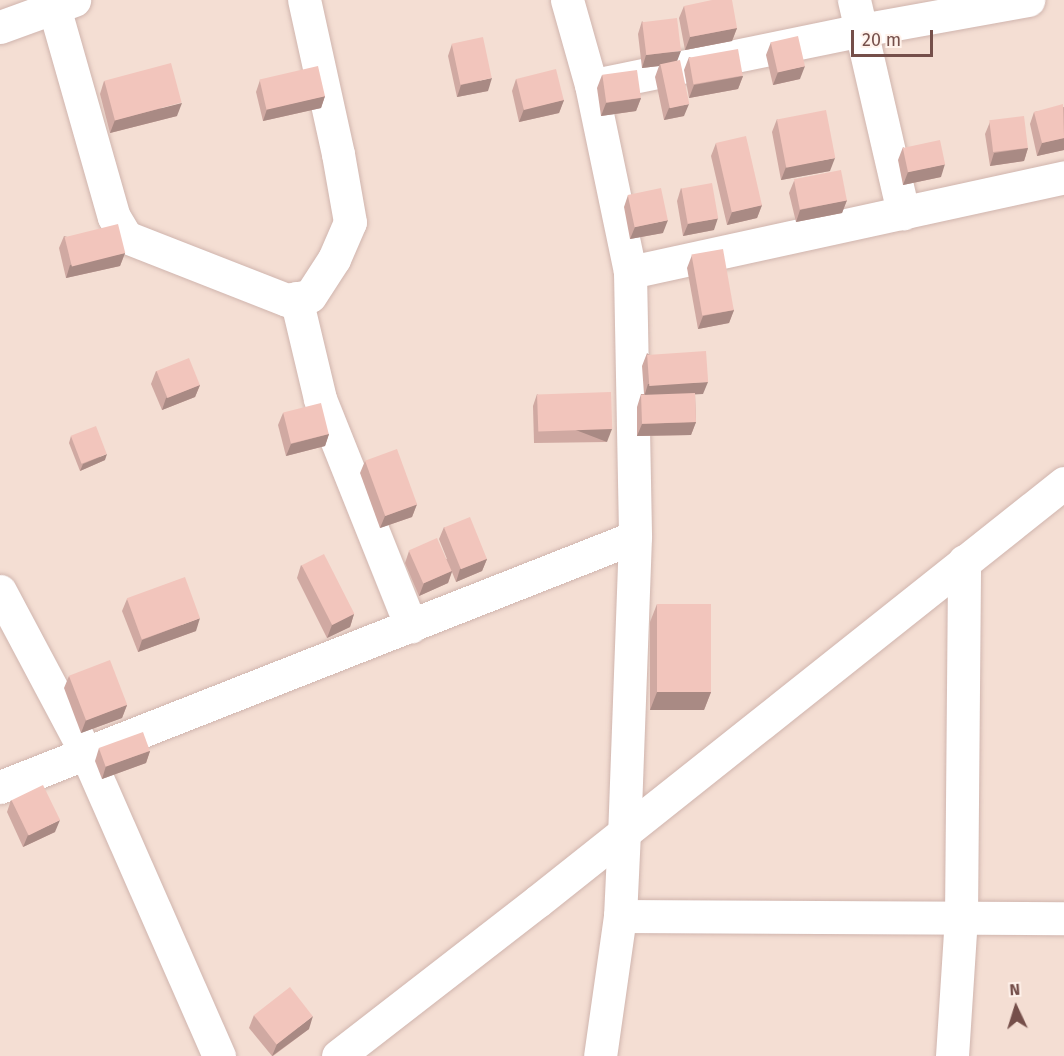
<!DOCTYPE html>
<style>
body{margin:0}
#map{position:relative;width:1064px;height:1056px;overflow:hidden;background:#fceee5;font-family:"Fira Sans",sans-serif}
div>[style]{position:absolute}
[style*='--x']{left:calc(var(--x)*1px);top:calc(var(--y)*1px);width:calc(var(--w)*1px);rotate:calc(var(--a)*1deg)}
.residential>*{inset:0;background:#f4ded3;transform-origin:0 0}
.roads{filter:drop-shadow(0 0 2px #d0b5ae) drop-shadow(0 0 2px #d0b5ae)}
.minor>*{height:33px;margin:-16.5px;padding:0 16.5px;transform-origin:16.5px;border-radius:16.5px;background:#fff}
.wall>*{inset:0;background:#d0a9a2}
.shaded-wall>*{inset:0;background:#a98a84;transform-origin:0 0}
.building>*{inset:0;background:#f2c5bc;transform-origin:0 0}
span{translate:-50% -50%;white-space:nowrap;text-align:center;line-height:1.15;-webkit-text-stroke:4.5px #fff2eb;paint-order:stroke}
.north{position:absolute;left:986px;top:978px;width:60px;height:60px;-webkit-text-stroke:4px #fff2eb;paint-order:stroke;rotate:356deg;font-size:16px;font-weight:700;line-height:24px;text-align:center;color:#754f4a}
.north::after{content:'';display:block;margin:auto;width:21px;height:27px;background:#754f4a;clip-path:polygon(50% 0,100% 100%,50% 72%,0 100%)}
.scale{position:absolute;left:851px;top:30px;width:82px;height:27px;box-sizing:border-box;border:3px solid #754f4a;border-top:0;padding-left:8px;font-size:18px;line-height:21px;white-space:nowrap;color:#754f4a;-webkit-text-stroke:4px #fff2eb;paint-order:stroke}
</style>
<div id="map">
<div class="residential">
<i style="left:0;top:0;width:1064px;height:1056px"></i>
</div>
<div class="roads">
<div class="minor">
<i style="--x:567;--y:0;--w:88;--a:74.2"></i>
<i style="--x:591;--y:85;--w:191;--a:78.2"></i>
<i style="--x:630;--y:272;--w:265;--a:88.9"></i>
<i style="--x:635;--y:537;--w:295;--a:92.1"></i>
<i style="--x:624;--y:832;--w:84;--a:92.7"></i>
<i style="--x:620;--y:916;--w:141;--a:98.1"></i>
<i style="--x:854;--y:0;--w:219;--a:77"></i>
<i style="--x:54;--y:7;--w:218;--a:74.1"></i>
<i style="--x:114;--y:217;--w:23;--a:59"></i>
<i style="--x:126;--y:237;--w:173;--a:21.4"></i>
<i style="--x:287;--y:300;--w:23;--a:-10"></i>
<i style="--x:310;--y:296;--w:44;--a:-57"></i>
<i style="--x:334;--y:259;--w:40;--a:-66.6"></i>
<i style="--x:350;--y:222;--w:69;--a:-100"></i>
<i style="--x:338;--y:154;--w:158;--a:-102.4"></i>
<i style="--x:0;--y:27;--w:79;--a:-20"></i>
<i style="--x:594;--y:85;--w:273;--a:-11.6"></i>
<i style="--x:861;--y:30;--w:170;--a:-10.2"></i>
<i style="--x:630;--y:272;--w:444;--a:-12.3"></i>
<i style="--x:296;--y:298;--w:104;--a:76.6"></i>
<i style="--x:320;--y:399;--w:245;--a:68.2"></i>
<i style="--x:0;--y:591;--w:183;--a:62"></i>
<i style="--x:86;--y:753;--w:331;--a:66.3"></i>
<i style="--x:0;--y:787;--w:682;--a:-21.49"></i>
<i style="--x:620;--y:916;--w:444;--a:0.3"></i>
<i style="--x:338;--y:1056;--w:253;--a:-37.8"></i>
<i style="--x:538;--y:901;--w:672;--a:-38.47"></i>
<i style="--x:952;--y:1056;--w:138;--a:-86.3"></i>
<i style="--x:961;--y:918;--w:357;--a:-89.5"></i>
</div>
</div>
<div class="wall">
<i style="clip-path:polygon(684px 6px,737px 28px,732px 41px,685px 50px,679px 18px)"></i>
<i style="clip-path:polygon(642px 21px,677px 61px,684px 116px,664px 120px,655px 77px,659px 66px,642px 68px,638px 34px)"></i>
<i style="clip-path:polygon(771px 42px,800px 79px,773px 85px,766px 55px)"></i>
<i style="clip-path:polygon(452px 44px,488px 91px,457px 97px,448px 56px)"></i>
<i style="clip-path:polygon(689px 57px,743px 76px,738px 89px,689px 98px,684px 70px)"></i>
<i style="clip-path:polygon(602px 75px,641px 98px,636px 111px,601px 116px,597px 88px)"></i>
<i style="clip-path:polygon(516px 79px,564px 100px,559px 113px,519px 122px,512px 91px)"></i>
<i style="clip-path:polygon(260px 80px,325px 96px,321px 108px,263px 121px,256px 92px)"></i>
<i style="clip-path:polygon(104px 81px,177px 116px,110px 133px,100px 94px)"></i>
<i style="clip-path:polygon(1064px 107px,1064px 150px,1037px 156px,1030px 124px,1034px 112px)"></i>
<i style="clip-path:polygon(777px 119px,830px 171px,781px 180px,772px 132px)"></i>
<i style="clip-path:polygon(990px 122px,1028px 148px,1024px 161px,990px 166px,985px 134px)"></i>
<i style="clip-path:polygon(716px 143px,762px 205px,757px 218px,727px 225px,711px 156px)"></i>
<i style="clip-path:polygon(903px 147px,941px 177px,903px 185px,898px 160px)"></i>
<i style="clip-path:polygon(794px 181px,847px 200px,842px 213px,796px 222px,789px 193px)"></i>
<i style="clip-path:polygon(681px 188px,714px 230px,683px 236px,677px 201px)"></i>
<i style="clip-path:polygon(628px 195px,663px 233px,630px 239px,624px 207px)"></i>
<i style="clip-path:polygon(64px 236px,125px 253px,120px 266px,66px 278px,59px 248px)"></i>
<i style="clip-path:polygon(692px 255px,734px 310px,729px 323px,698px 329px,687px 268px)"></i>
<i style="clip-path:polygon(647px 353px,703px 394px,695px 394px,696px 422px,691px 435px,637px 436px,637px 407px,641px 394px,644px 394px,642px 366px)"></i>
<i style="clip-path:polygon(156px 371px,200px 385px,195px 397px,162px 410px,151px 384px)"></i>
<i style="clip-path:polygon(537px 394px,607px 442px,534px 443px,533px 406px)"></i>
<i style="clip-path:polygon(283px 413px,329px 434px,325px 446px,286px 456px,278px 425px)"></i>
<i style="clip-path:polygon(71px 436px,105px 460px,80px 471px,69px 443px)"></i>
<i style="clip-path:polygon(365px 461px,417px 504px,412px 517px,380px 528px,360px 473px)"></i>
<i style="clip-path:polygon(444px 527px,487px 559px,482px 571px,456px 582px,452px 572px,448px 583px,419px 596px,405px 563px,409px 551px,447px 559px,439px 539px)"></i>
<i style="clip-path:polygon(301px 565px,354px 614px,350px 627px,327px 638px,297px 578px)"></i>
<i style="clip-path:polygon(127px 599px,196px 631px,138px 652px,122px 611px)"></i>
<i style="clip-path:polygon(657px 604px,711px 692px,704px 710px,650px 710px,650px 622px)"></i>
<i style="clip-path:polygon(69px 676px,127px 705px,122px 718px,81px 733px,64px 688px)"></i>
<i style="clip-path:polygon(99px 748px,150px 751px,146px 763px,102px 779px,95px 761px)"></i>
<i style="clip-path:polygon(11px 800px,55px 832px,23px 847px,7px 812px)"></i>
<i style="clip-path:polygon(254px 1015px,309px 1029px,273px 1056px,272px 1056px,249px 1028px)"></i>
</div>
<div class="shaded-wall">
<i style="clip-path:polygon(737px 28px,732px 41px,685px 50px,690px 37px)"></i>
<i style="clip-path:polygon(681px 51px,676px 64px,660px 64px,659px 66px,642px 68px,646px 55px)"></i>
<i style="clip-path:polygon(805px 66px,800px 79px,773px 85px,778px 72px)"></i>
<i style="clip-path:polygon(743px 76px,738px 89px,689px 98px,694px 85px)"></i>
<i style="clip-path:polygon(492px 78px,488px 91px,457px 97px,461px 85px)"></i>
<i style="clip-path:polygon(325px 96px,321px 108px,263px 121px,267px 109px)"></i>
<i style="clip-path:polygon(641px 98px,636px 111px,601px 116px,606px 103px)"></i>
<i style="clip-path:polygon(564px 100px,559px 113px,519px 122px,524px 109px)"></i>
<i style="clip-path:polygon(182px 103px,177px 116px,110px 133px,115px 120px)"></i>
<i style="clip-path:polygon(689px 104px,684px 116px,664px 120px,669px 108px)"></i>
<i style="clip-path:polygon(1064px 138px,1064px 150px,1037px 156px,1042px 143px)"></i>
<i style="clip-path:polygon(1028px 148px,1024px 161px,990px 166px,994px 153px)"></i>
<i style="clip-path:polygon(835px 158px,830px 171px,781px 180px,786px 167px)"></i>
<i style="clip-path:polygon(945px 164px,941px 177px,903px 185px,908px 172px)"></i>
<i style="clip-path:polygon(847px 200px,842px 213px,796px 222px,800px 210px)"></i>
<i style="clip-path:polygon(762px 205px,757px 218px,727px 225px,732px 212px)"></i>
<i style="clip-path:polygon(718px 218px,714px 230px,683px 236px,688px 224px)"></i>
<i style="clip-path:polygon(668px 220px,663px 233px,630px 239px,635px 227px)"></i>
<i style="clip-path:polygon(125px 253px,120px 266px,66px 278px,70px 265px)"></i>
<i style="clip-path:polygon(734px 310px,729px 323px,698px 329px,703px 316px)"></i>
<i style="clip-path:polygon(708px 382px,703px 394px,644px 397px,648px 384px)"></i>
<i style="clip-path:polygon(200px 385px,195px 397px,162px 410px,166px 398px)"></i>
<i style="clip-path:polygon(696px 422px,691px 435px,637px 436px,642px 424px)"></i>
<i style="left:612px;top:429px;width:14px;height:74px;rotate:111deg"></i>
<i style="clip-path:polygon(329px 434px,325px 446px,286px 456px,291px 444px)"></i>
<i style="clip-path:polygon(107px 454px,105px 460px,80px 471px,83px 464px)"></i>
<i style="clip-path:polygon(417px 504px,412px 517px,380px 528px,385px 516px)"></i>
<i style="clip-path:polygon(487px 559px,482px 571px,456px 582px,460px 569px)"></i>
<i style="clip-path:polygon(452px 571px,448px 583px,419px 596px,424px 583px)"></i>
<i style="clip-path:polygon(354px 614px,350px 627px,327px 638px,332px 625px)"></i>
<i style="clip-path:polygon(200px 618px,196px 631px,138px 652px,142px 640px)"></i>
<i style="clip-path:polygon(657px 692px,711px 692px,704px 710px,650px 710px)"></i>
<i style="clip-path:polygon(127px 705px,122px 718px,81px 733px,86px 720px)"></i>
<i style="clip-path:polygon(150px 751px,146px 763px,102px 779px,106px 766px)"></i>
<i style="clip-path:polygon(60px 820px,55px 832px,23px 847px,28px 835px)"></i>
<i style="clip-path:polygon(313px 1016px,309px 1029px,272px 1056px,277px 1044px)"></i>
</div>
<div class="building">
<i style="clip-path:polygon(712px 0,732px 0,737px 28px,690px 37px,684px 6px)"></i>
<i style="left:677px;top:18px;width:33px;height:35px;rotate:83deg"></i>
<i style="left:798px;top:36px;width:31px;height:28px;rotate:77deg"></i>
<i style="left:483px;top:37px;width:42px;height:32px;rotate:78deg"></i>
<i style="left:738px;top:49px;width:27px;height:50px;rotate:80deg"></i>
<i style="left:680px;top:60px;width:45px;height:20px;rotate:78deg"></i>
<i style="left:171px;top:63px;width:41px;height:69px;rotate:75deg"></i>
<i style="left:318px;top:66px;width:31px;height:60px;rotate:77deg"></i>
<i style="left:556px;top:69px;width:32px;height:41px;rotate:76deg"></i>
<i style="left:637px;top:70px;width:28px;height:35px;rotate:82deg"></i>
<i style="clip-path:polygon(1063px 104px,1064px 138px,1042px 143px,1034px 112px)"></i>
<i style="left:826px;top:110px;width:49px;height:50px;rotate:79deg"></i>
<i style="left:1024px;top:116px;width:32px;height:35px;rotate:83deg"></i>
<i style="left:746px;top:136px;width:71px;height:31px;rotate:77deg"></i>
<i style="left:940px;top:140px;width:25px;height:38px;rotate:78deg"></i>
<i style="left:841px;top:170px;width:31px;height:48px;rotate:79deg"></i>
<i style="left:712px;top:183px;width:36px;height:31px;rotate:80deg"></i>
<i style="left:661px;top:188px;width:33px;height:34px;rotate:78deg"></i>
<i style="left:118px;top:224px;width:30px;height:55px;rotate:76deg"></i>
<i style="left:723px;top:249px;width:62px;height:32px;rotate:80deg"></i>
<i style="left:706px;top:351px;width:31px;height:59px;rotate:86deg"></i>
<i style="left:189px;top:358px;width:29px;height:35px;rotate:68deg"></i>
<i style="left:611px;top:392px;width:37px;height:74px;rotate:88deg"></i>
<i style="left:695px;top:393px;width:29px;height:54px;rotate:88deg"></i>
<i style="left:321px;top:403px;width:32px;height:39px;rotate:76deg"></i>
<i style="left:96px;top:426px;width:30px;height:27px;rotate:69deg"></i>
<i style="left:397px;top:449px;width:59px;height:34px;rotate:70deg"></i>
<i style="left:470px;top:517px;width:45px;height:28px;rotate:68deg"></i>
<i style="left:437px;top:538px;width:36px;height:31px;rotate:66deg"></i>
<i style="left:324px;top:554px;width:67px;height:25px;rotate:63deg"></i>
<i style="left:185px;top:577px;width:44px;height:62px;rotate:70deg"></i>
<i style="left:657px;top:604px;width:54px;height:88px"></i>
<i style="left:110px;top:660px;width:48px;height:44px;rotate:69deg"></i>
<i style="left:143px;top:732px;width:20px;height:47px;rotate:70deg"></i>
<i style="left:43px;top:785px;width:39px;height:35px;rotate:64deg"></i>
<i style="left:290px;top:987px;width:37px;height:46px;rotate:52deg"></i>
</div>
<div class="north">N</div>
<div class="scale">20 m</div>
</div>
